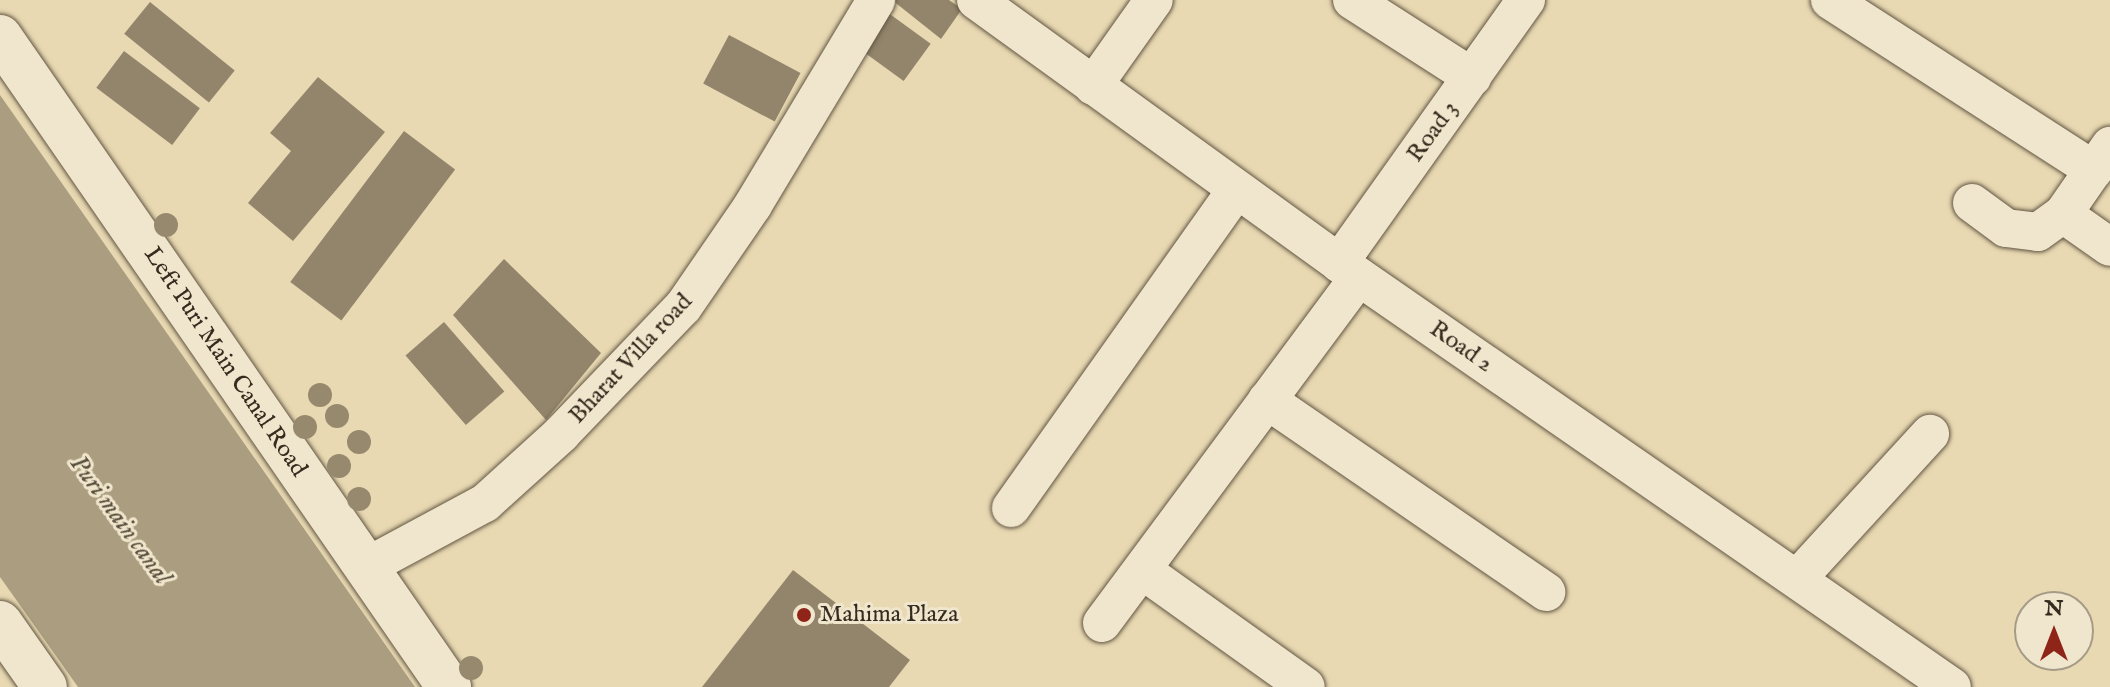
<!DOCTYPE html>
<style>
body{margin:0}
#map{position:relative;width:2110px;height:687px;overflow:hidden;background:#e8d9b2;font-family:"IM FELL English",serif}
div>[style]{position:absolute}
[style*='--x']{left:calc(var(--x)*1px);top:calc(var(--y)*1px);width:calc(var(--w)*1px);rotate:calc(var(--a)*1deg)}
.water>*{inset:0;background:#ab9e80}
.building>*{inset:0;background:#92856b;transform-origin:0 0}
.roads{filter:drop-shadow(0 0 2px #625643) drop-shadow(0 0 2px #625643)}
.minor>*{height:38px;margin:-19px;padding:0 19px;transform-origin:19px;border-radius:19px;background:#f0e6cd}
.tertiary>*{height:44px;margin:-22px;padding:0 22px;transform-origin:22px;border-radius:22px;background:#f0e6cd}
.trees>*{width:24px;height:24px;margin:-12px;border-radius:50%;background:#96896e}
.dots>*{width:22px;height:22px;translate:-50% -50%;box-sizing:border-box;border:4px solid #f0e6cd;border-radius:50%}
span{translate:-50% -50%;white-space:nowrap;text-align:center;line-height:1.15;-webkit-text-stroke:6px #f0e6cd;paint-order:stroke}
.street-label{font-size:24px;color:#352b1e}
.poi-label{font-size:24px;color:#352b1e}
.left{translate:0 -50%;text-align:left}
.water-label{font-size:26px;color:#584e3b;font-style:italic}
.north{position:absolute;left:2014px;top:591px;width:80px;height:80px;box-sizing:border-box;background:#f0e6cd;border:2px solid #a59b87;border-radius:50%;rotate:0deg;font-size:22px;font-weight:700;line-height:32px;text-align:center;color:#352b1e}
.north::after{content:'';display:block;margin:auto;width:28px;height:36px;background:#8f2418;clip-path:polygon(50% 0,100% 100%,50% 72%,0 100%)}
</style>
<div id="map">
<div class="water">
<i style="clip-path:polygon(0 95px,415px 687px,78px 687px,0 577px)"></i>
</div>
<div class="building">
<i style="clip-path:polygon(892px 0,949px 0,962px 9px,941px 39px)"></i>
<i style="left:150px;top:2px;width:109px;height:41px;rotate:39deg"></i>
<i style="left:887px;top:12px;width:54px;height:46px;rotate:36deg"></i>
<i style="left:729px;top:35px;width:81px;height:55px;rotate:28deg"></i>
<i style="left:124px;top:51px;width:95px;height:46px;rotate:37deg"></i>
<i style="clip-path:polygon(318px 77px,385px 132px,293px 241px,248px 203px,291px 151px,270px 133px)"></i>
<i style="left:404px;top:131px;width:64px;height:189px;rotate:37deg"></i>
<i style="clip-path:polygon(504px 259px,601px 353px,546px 420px,453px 315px)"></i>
<i style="left:444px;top:322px;width:92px;height:51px;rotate:49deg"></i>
<i style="clip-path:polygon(793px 570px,910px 660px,889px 687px,702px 687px)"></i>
</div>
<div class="roads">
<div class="minor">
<i style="--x:976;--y:0;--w:448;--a:35.9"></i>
<i style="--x:1339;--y:263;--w:745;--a:34.67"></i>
<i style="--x:1352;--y:0;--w:143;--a:32.7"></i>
<i style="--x:1830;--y:0;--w:314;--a:32.8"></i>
<i style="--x:1093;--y:86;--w:105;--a:-54.7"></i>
<i style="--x:1972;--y:203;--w:42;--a:36.3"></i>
<i style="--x:2006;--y:228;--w:32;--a:7"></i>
<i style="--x:2038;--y:232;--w:31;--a:-36"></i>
<i style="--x:2063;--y:214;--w:83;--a:-55.3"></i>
<i style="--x:2063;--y:214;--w:57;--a:35.1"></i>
<i style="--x:1339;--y:263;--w:323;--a:-54.6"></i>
<i style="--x:1267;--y:400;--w:339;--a:34.5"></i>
<i style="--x:1011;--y:508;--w:390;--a:-54.7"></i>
<i style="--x:366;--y:567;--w:135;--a:-28.3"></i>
<i style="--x:485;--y:503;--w:103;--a:-42.2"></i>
<i style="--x:561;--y:434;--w:176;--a:-46.2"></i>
<i style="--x:683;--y:307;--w:124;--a:-55.5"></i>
<i style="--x:753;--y:205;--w:239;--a:-59"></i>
<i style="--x:1142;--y:570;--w:201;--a:35.5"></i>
<i style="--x:1797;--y:579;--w:197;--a:-47.5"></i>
<i style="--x:1102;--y:623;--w:431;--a:-53.4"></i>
</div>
<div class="tertiary">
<i style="--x:0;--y:37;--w:790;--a:55.36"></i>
<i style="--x:0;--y:623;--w:78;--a:54.9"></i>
</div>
</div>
<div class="trees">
<i style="left:166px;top:225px"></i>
<i style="left:320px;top:395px"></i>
<i style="left:337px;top:416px"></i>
<i style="left:305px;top:427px"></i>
<i style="left:359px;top:442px"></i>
<i style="left:339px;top:466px"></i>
<i style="left:359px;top:499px"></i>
<i style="left:471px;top:668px"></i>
</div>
<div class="dots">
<i style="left:804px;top:615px;background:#8f2418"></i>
</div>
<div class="street-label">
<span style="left:1433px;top:132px;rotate:-54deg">Road 3</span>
<span style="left:1461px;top:347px;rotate:35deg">Road 2</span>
<span style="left:631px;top:359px;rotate:-47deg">Bharat Villa road</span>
<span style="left:225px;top:362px;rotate:56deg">Left Puri Main Canal Road</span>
</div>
<div class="poi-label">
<span class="left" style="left:820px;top:615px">Mahima Plaza</span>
</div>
<div class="water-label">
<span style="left:120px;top:520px;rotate:54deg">Puri main canal</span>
</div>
<div class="north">N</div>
</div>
